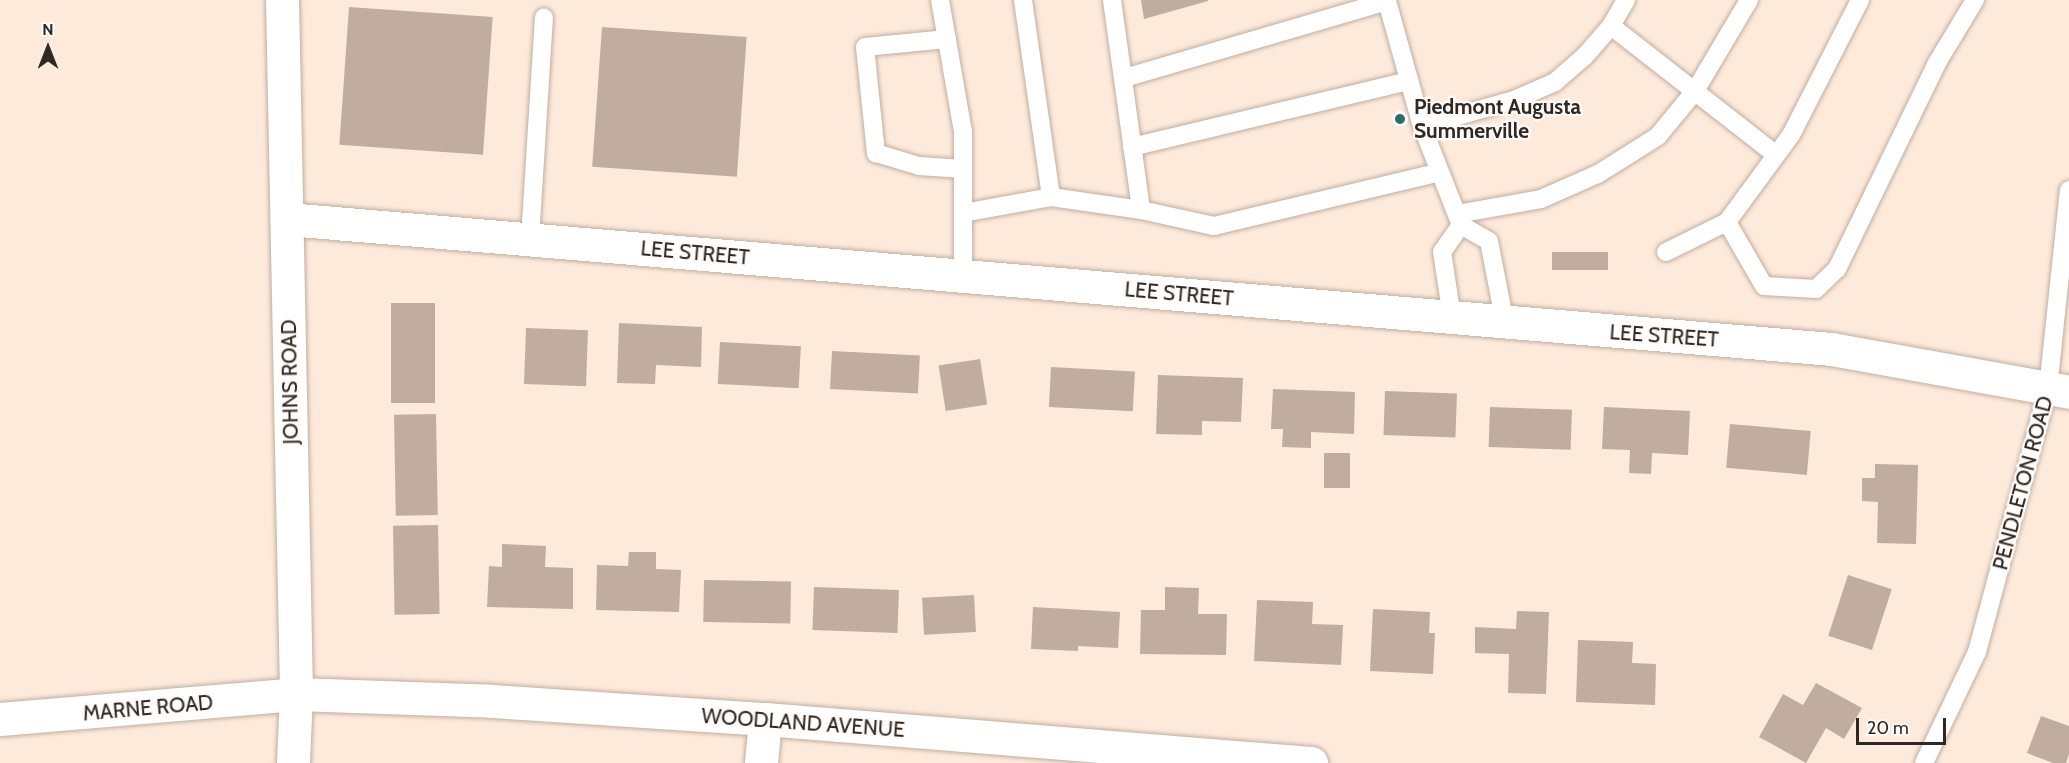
<!DOCTYPE html>
<style>
body{margin:0}
#map{position:relative;width:2069px;height:763px;overflow:hidden;background:#feeadb;font-family:Cabin,sans-serif}
div>[style]{position:absolute}
[style*='--x']{left:calc(var(--x)*1px);top:calc(var(--y)*1px);width:calc(var(--w)*1px);rotate:calc(var(--a)*1deg)}
.building>*{inset:0;background:#c0ad9f;transform-origin:0 0}
.roads{filter:drop-shadow(0 0 2px #c0ae9f) drop-shadow(0 0 2px #c0ae9f)}
.service>*{height:18px;margin:-9px;padding:0 9px;transform-origin:9px;border-radius:9px;background:#fff}
.minor>*{height:33px;margin:-16.5px;padding:0 16.5px;transform-origin:16.5px;border-radius:16.5px;background:#fff}
.dots>*{width:16px;height:16px;translate:-50% -50%;box-sizing:border-box;border:3px solid #fffbf8;border-radius:50%}
span{translate:-50% -50%;white-space:nowrap;text-align:center;line-height:1.15;-webkit-text-stroke:4.5px #fffbf8;paint-order:stroke}
.poi-label{font-size:21px;color:#2f2823;font-weight:700}
.left{translate:0 -50%;text-align:left}
.street-label{font-size:21px;color:#2f2823}
.north{position:absolute;left:18px;top:18px;width:60px;height:60px;-webkit-text-stroke:4px #fffbf8;paint-order:stroke;rotate:0deg;font-size:16px;font-weight:700;line-height:24px;text-align:center;color:#2f2823}
.north::after{content:'';display:block;margin:auto;width:21px;height:27px;background:#2f2823;clip-path:polygon(50% 0,100% 100%,50% 72%,0 100%)}
.scale{position:absolute;left:1856px;top:718px;width:90px;height:27px;box-sizing:border-box;border:3px solid #2f2823;border-top:0;padding-left:8px;font-size:18px;line-height:21px;white-space:nowrap;color:#2f2823;-webkit-text-stroke:4px #fffbf8;paint-order:stroke}
</style>
<div id="map">
<div class="building">
<i style="clip-path:polygon(1141px 0,1208px 0,1208px 1px,1144px 19px)"></i>
<i style="left:349px;top:7px;width:144px;height:138px;rotate:4deg"></i>
<i style="left:602px;top:27px;width:145px;height:140px;rotate:4deg"></i>
<i style="left:1608px;top:252px;width:18px;height:56px;rotate:90deg"></i>
<i style="left:391px;top:303px;width:44px;height:100px"></i>
<i style="clip-path:polygon(619px 323px,702px 327px,701px 367px,656px 365px,655px 384px,617px 383px)"></i>
<i style="left:526px;top:328px;width:62px;height:56px;rotate:2deg"></i>
<i style="left:720px;top:342px;width:81px;height:42px;rotate:3deg"></i>
<i style="left:832px;top:351px;width:88px;height:38px;rotate:3deg"></i>
<i style="left:980px;top:359px;width:46px;height:42px;rotate:81deg"></i>
<i style="left:1051px;top:367px;width:84px;height:40px;rotate:3deg"></i>
<i style="clip-path:polygon(1158px 375px,1243px 378px,1241px 422px,1202px 421px,1202px 435px,1156px 434px)"></i>
<i style="clip-path:polygon(1273px 389px,1355px 392px,1354px 434px,1311px 432px,1311px 448px,1282px 447px,1283px 429px,1271px 429px)"></i>
<i style="left:1385px;top:391px;width:72px;height:44px;rotate:2deg"></i>
<i style="left:1490px;top:407px;width:82px;height:40px;rotate:2deg"></i>
<i style="clip-path:polygon(1604px 407px,1690px 411px,1688px 455px,1652px 453px,1651px 474px,1629px 473px,1630px 450px,1602px 449px)"></i>
<i style="left:436px;top:414px;width:101px;height:42px;rotate:89deg"></i>
<i style="left:1730px;top:424px;width:81px;height:44px;rotate:5deg"></i>
<i style="left:1324px;top:453px;width:26px;height:35px"></i>
<i style="clip-path:polygon(1875px 464px,1918px 465px,1916px 544px,1877px 543px,1878px 502px,1862px 501px,1862px 478px,1875px 478px)"></i>
<i style="left:438px;top:525px;width:89px;height:45px;rotate:89deg"></i>
<i style="clip-path:polygon(502px 544px,546px 546px,545px 567px,573px 568px,573px 609px,487px 607px,489px 566px,502px 567px)"></i>
<i style="clip-path:polygon(629px 552px,656px 552px,656px 569px,681px 570px,679px 612px,596px 610px,597px 565px,628px 566px)"></i>
<i style="left:1848px;top:575px;width:46px;height:64px;rotate:18deg"></i>
<i style="left:704px;top:580px;width:87px;height:42px;rotate:1deg"></i>
<i style="left:814px;top:587px;width:85px;height:43px;rotate:2deg"></i>
<i style="clip-path:polygon(1165px 587px,1199px 588px,1198px 614px,1227px 614px,1226px 655px,1140px 654px,1141px 610px,1165px 610px)"></i>
<i style="left:974px;top:595px;width:37px;height:52px;rotate:87deg"></i>
<i style="clip-path:polygon(1257px 600px,1313px 602px,1312px 624px,1343px 625px,1341px 665px,1254px 661px)"></i>
<i style="clip-path:polygon(1033px 607px,1120px 612px,1118px 648px,1078px 646px,1078px 651px,1031px 649px)"></i>
<i style="clip-path:polygon(1373px 609px,1430px 612px,1429px 633px,1435px 633px,1433px 674px,1370px 671px)"></i>
<i style="clip-path:polygon(1517px 611px,1549px 612px,1546px 694px,1508px 693px,1509px 654px,1475px 653px,1475px 627px,1516px 629px)"></i>
<i style="clip-path:polygon(1578px 640px,1633px 642px,1632px 663px,1656px 664px,1655px 705px,1576px 702px)"></i>
<i style="clip-path:polygon(1816px 683px,1862px 708px,1844px 739px,1826px 728px,1806px 763px,1759px 737px,1783px 694px,1803px 705px)"></i>
<i style="clip-path:polygon(2041px 716px,2069px 726px,2069px 754px,2066px 763px,2053px 763px,2027px 753px)"></i>
</div>
<div class="roads">
<div class="service">
<i style="--x:940;--y:0;--w:134;--a:80.1"></i>
<i style="--x:963;--y:132;--w:144;--a:90"></i>
<i style="--x:1023;--y:0;--w:199;--a:81.9"></i>
<i style="--x:1112;--y:0;--w:212;--a:82.1"></i>
<i style="--x:1611;--y:26;--w:209;--a:38"></i>
<i style="--x:947;--y:39;--w:82;--a:174.4"></i>
<i style="--x:865;--y:47;--w:107;--a:84.1"></i>
<i style="--x:876;--y:153;--w:45;--a:16.8"></i>
<i style="--x:919;--y:166;--w:44;--a:3.9"></i>
<i style="--x:1124;--y:78;--w:274;--a:-16.3"></i>
<i style="--x:1387;--y:1;--w:130;--a:74.4"></i>
<i style="--x:1422;--y:126;--w:106;--a:68.5"></i>
<i style="--x:1422;--y:126;--w:96;--a:-15.8"></i>
<i style="--x:1514;--y:100;--w:45;--a:-23.7"></i>
<i style="--x:1555;--y:82;--w:38;--a:-41"></i>
<i style="--x:1584;--y:57;--w:41;--a:-48.9"></i>
<i style="--x:1611;--y:26;--w:30;--a:-60"></i>
<i style="--x:1132;--y:147;--w:285;--a:-13.4"></i>
<i style="--x:963;--y:213;--w:89;--a:-10.3"></i>
<i style="--x:1051;--y:197;--w:91;--a:8.2"></i>
<i style="--x:1141;--y:210;--w:75;--a:12.4"></i>
<i style="--x:1214;--y:226;--w:232;--a:-13.4"></i>
<i style="--x:1457;--y:214;--w:85;--a:-10.1"></i>
<i style="--x:1541;--y:199;--w:62;--a:-23.7"></i>
<i style="--x:1598;--y:174;--w:71;--a:-32.3"></i>
<i style="--x:1658;--y:136;--w:58;--a:-50.6"></i>
<i style="--x:1695;--y:91;--w:106;--a:-59.3"></i>
<i style="--x:1727;--y:222;--w:74;--a:60"></i>
<i style="--x:1764;--y:286;--w:52;--a:3.3"></i>
<i style="--x:1816;--y:289;--w:29;--a:-44"></i>
<i style="--x:1837;--y:269;--w:229;--a:-64.1"></i>
<i style="--x:1937;--y:63;--w:74;--a:-58.9"></i>
<i style="--x:530;--y:239;--w:222;--a:-86.4"></i>
<i style="--x:1666;--y:252;--w:68;--a:-26.2"></i>
<i style="--x:1727;--y:222;--w:108;--a:-53.7"></i>
<i style="--x:1791;--y:135;--w:152;--a:-62.9"></i>
<i style="--x:1452;--y:317;--w:66;--a:-98.7"></i>
<i style="--x:1442;--y:252;--w:33;--a:-55"></i>
<i style="--x:1461;--y:225;--w:32;--a:30"></i>
<i style="--x:1489;--y:241;--w:84;--a:79"></i>
<i style="--x:1924;--y:763;--w:123;--a:-64.5"></i>
<i style="--x:1977;--y:652;--w:272;--a:-74.9"></i>
<i style="--x:2048;--y:389;--w:200;--a:-84"></i>
</div>
<div class="minor">
<i style="--x:282;--y:0;--w:694;--a:88.84"></i>
<i style="--x:296;--y:694;--w:69;--a:92.5"></i>
<i style="--x:287;--y:219;--w:1549;--a:4.81"></i>
<i style="--x:1831;--y:349;--w:242;--a:10.2"></i>
<i style="--x:0;--y:719;--w:297;--a:-4.8"></i>
<i style="--x:296;--y:694;--w:196;--a:2"></i>
<i style="--x:492;--y:701;--w:274;--a:3.8"></i>
<i style="--x:765;--y:719;--w:548;--a:4.61"></i>
<i style="--x:761;--y:763;--w:44;--a:-84.8"></i>
</div>
</div>
<div class="dots">
<i style="left:1400px;top:119px;background:#276f68"></i>
</div>
<div class="poi-label">
<span class="left" style="left:1414px;top:119px">Piedmont Augusta<br>Summerville</span>
</div>
<div class="street-label">
<span style="left:695px;top:253px;rotate:5deg">LEE STREET</span>
<span style="left:1179px;top:294px;rotate:5deg">LEE STREET</span>
<span style="left:1664px;top:336px;rotate:4deg">LEE STREET</span>
<span style="left:290px;top:382px;rotate:-91deg">JOHNS ROAD</span>
<span style="left:2023px;top:483px;rotate:-75deg">PENDLETON ROAD</span>
<span style="left:148px;top:708px;rotate:-5deg">MARNE ROAD</span>
<span style="left:803px;top:723px;rotate:4deg">WOODLAND AVENUE</span>
</div>
<div class="north">N</div>
<div class="scale">20 m</div>
</div>
